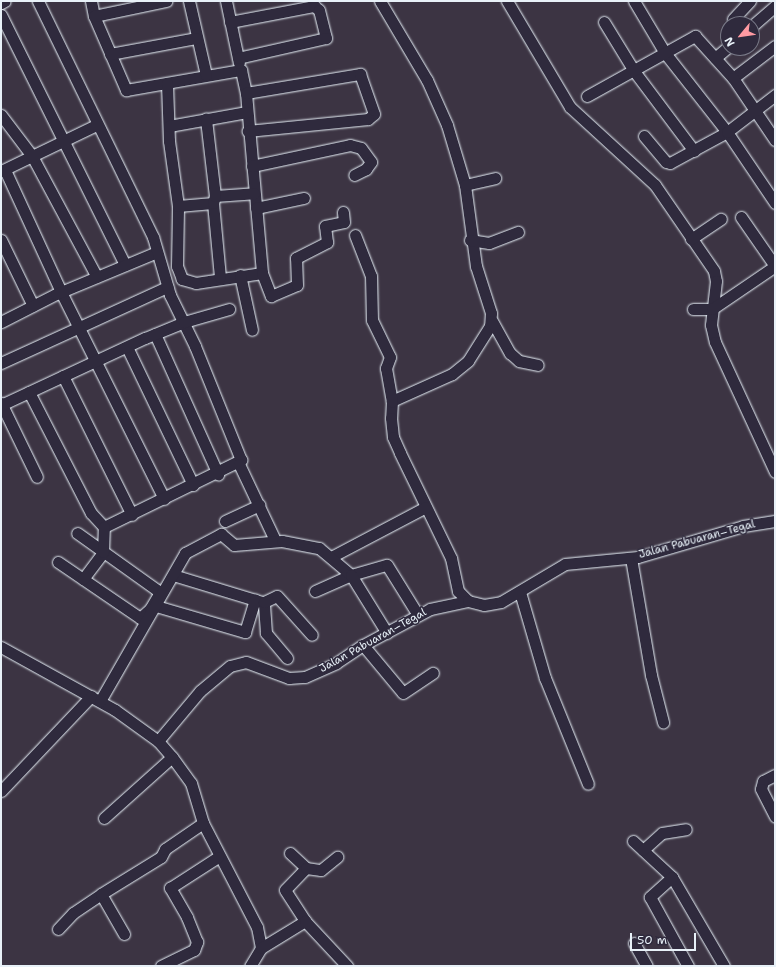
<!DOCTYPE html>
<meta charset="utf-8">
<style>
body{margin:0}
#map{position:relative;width:776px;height:967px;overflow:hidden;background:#3c3443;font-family:"Shantell Sans",sans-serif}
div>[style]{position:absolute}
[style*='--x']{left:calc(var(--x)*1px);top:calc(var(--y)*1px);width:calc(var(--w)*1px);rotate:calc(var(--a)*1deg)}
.roads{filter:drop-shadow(0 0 1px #e8f1f8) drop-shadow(0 0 1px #e8f1f8)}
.minor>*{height:11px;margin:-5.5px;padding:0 5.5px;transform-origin:5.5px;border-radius:5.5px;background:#2f2a3d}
span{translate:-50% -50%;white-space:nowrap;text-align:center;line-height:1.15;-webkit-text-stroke:3px #2f2a3d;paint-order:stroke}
.street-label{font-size:11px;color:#e8f1f8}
.frame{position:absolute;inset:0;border:2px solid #e8f1f8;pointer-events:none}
.north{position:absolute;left:720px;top:16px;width:40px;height:40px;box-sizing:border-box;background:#2f2a3d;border:1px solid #797a88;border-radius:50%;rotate:241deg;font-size:11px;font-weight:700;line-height:16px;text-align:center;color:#e8f1f8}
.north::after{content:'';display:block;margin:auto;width:14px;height:18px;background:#ff9aa2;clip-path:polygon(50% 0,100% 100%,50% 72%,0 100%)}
.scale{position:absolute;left:630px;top:933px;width:66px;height:18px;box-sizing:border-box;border:2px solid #e8f1f8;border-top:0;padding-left:5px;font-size:12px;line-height:14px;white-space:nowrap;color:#e8f1f8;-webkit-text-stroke:3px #2f2a3d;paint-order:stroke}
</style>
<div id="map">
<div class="roads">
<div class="minor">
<i style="--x:91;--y:1;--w:15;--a:79"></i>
<i style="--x:94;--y:16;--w:81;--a:66.6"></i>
<i style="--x:126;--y:90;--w:117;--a:-9.9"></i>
<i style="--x:241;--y:70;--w:24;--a:78"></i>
<i style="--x:246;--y:93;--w:181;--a:84.9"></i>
<i style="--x:262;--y:273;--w:67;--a:171.4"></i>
<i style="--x:196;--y:283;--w:15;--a:-164"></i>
<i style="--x:182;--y:279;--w:14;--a:-111"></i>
<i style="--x:177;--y:266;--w:60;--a:-89"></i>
<i style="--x:178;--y:206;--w:66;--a:-97.9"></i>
<i style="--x:169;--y:141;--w:58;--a:-92"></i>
<i style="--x:189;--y:1;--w:76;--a:77.1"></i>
<i style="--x:226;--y:1;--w:63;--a:78.2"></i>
<i style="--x:380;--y:1;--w:92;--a:59.3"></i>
<i style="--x:427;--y:80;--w:49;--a:66"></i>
<i style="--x:447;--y:125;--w:63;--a:73.3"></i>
<i style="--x:465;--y:185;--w:82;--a:82.3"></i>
<i style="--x:476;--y:266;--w:49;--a:72.3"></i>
<i style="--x:491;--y:313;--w:13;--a:94"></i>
<i style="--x:490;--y:326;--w:41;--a:122.2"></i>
<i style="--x:468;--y:361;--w:21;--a:141"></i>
<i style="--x:452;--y:374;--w:66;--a:155.8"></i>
<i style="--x:392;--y:401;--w:17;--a:93"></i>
<i style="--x:391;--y:418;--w:19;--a:84"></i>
<i style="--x:393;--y:437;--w:17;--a:66"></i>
<i style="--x:400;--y:453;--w:117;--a:64.1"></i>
<i style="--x:451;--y:558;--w:34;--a:78"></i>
<i style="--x:458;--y:591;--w:14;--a:45"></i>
<i style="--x:507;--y:1;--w:123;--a:59.3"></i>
<i style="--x:570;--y:107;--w:115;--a:42.5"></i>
<i style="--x:655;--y:185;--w:104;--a:55.5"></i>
<i style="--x:714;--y:271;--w:10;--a:79"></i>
<i style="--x:716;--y:281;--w:44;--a:96.5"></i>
<i style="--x:711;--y:325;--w:17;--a:77"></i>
<i style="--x:715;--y:342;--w:143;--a:65.2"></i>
<i style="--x:634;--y:1;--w:61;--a:59.2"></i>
<i style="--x:665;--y:53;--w:100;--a:51.9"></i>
<i style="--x:727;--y:132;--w:86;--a:55.9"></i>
<i style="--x:1;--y:3;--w:4;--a:-27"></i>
<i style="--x:1;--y:15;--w:279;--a:63.6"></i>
<i style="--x:94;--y:16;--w:74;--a:-11.8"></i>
<i style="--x:733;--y:19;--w:25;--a:-47"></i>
<i style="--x:230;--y:22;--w:86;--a:-10.8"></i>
<i style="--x:314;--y:6;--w:6;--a:39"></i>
<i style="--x:319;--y:10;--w:29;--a:76"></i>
<i style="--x:326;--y:38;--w:90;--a:167.2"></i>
<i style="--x:604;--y:22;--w:57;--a:58.5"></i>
<i style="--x:634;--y:71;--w:100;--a:53.1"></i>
<i style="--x:752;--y:26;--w:30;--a:-41"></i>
<i style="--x:110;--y:54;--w:87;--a:-10.5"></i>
<i style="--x:715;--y:58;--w:17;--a:-40"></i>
<i style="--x:733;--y:78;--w:53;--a:-37.3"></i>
<i style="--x:246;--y:93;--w:116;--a:-9.5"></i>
<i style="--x:360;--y:74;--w:42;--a:70.7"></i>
<i style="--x:374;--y:114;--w:8;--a:140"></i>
<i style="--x:368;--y:119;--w:121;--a:174.3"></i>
<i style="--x:587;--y:96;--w:124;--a:-29.1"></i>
<i style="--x:695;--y:36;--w:57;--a:47.9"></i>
<i style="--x:733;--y:78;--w:75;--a:55.9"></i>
<i style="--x:1;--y:115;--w:51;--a:52.9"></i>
<i style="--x:32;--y:156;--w:137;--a:61.8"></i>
<i style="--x:169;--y:126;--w:79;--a:-10.2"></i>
<i style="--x:644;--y:136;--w:34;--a:50"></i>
<i style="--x:666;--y:162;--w:4;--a:14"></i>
<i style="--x:670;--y:163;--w:65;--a:-28.5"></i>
<i style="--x:727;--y:132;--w:61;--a:-37.6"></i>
<i style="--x:252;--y:166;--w:100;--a:-12.1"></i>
<i style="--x:350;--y:145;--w:11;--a:15"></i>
<i style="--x:361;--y:148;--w:17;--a:54"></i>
<i style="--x:371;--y:162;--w:9;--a:126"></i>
<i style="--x:366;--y:169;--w:13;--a:153"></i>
<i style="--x:5;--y:170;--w:134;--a:65.3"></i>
<i style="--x:61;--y:292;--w:231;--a:63.5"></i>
<i style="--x:1;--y:171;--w:106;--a:-25.8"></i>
<i style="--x:465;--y:185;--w:31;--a:-13"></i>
<i style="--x:215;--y:196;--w:39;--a:-4"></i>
<i style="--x:213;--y:203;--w:74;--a:84.6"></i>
<i style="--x:178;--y:206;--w:35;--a:-5"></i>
<i style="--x:213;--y:203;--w:7;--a:-74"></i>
<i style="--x:215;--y:196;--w:78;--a:-96.7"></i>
<i style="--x:256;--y:208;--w:49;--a:-11.8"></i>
<i style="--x:741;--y:217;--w:60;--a:55.2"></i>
<i style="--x:355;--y:235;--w:44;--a:68.7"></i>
<i style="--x:371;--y:276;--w:44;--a:88.7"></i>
<i style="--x:372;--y:320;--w:41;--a:64.1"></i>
<i style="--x:390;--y:357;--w:12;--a:110"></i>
<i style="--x:386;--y:368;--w:34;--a:80"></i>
<i style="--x:691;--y:239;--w:36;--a:-34"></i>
<i style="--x:1;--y:240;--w:73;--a:64.1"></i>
<i style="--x:470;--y:240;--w:19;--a:9"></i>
<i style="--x:489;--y:243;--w:31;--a:-21"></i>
<i style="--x:262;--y:273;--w:25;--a:69"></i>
<i style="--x:271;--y:296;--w:28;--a:-23"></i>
<i style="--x:297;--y:285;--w:27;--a:-92"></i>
<i style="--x:296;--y:258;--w:35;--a:-27"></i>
<i style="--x:327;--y:242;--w:16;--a:-97"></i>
<i style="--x:325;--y:226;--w:19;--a:-12"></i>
<i style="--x:344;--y:222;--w:10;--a:-96"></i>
<i style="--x:240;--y:275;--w:56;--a:77.7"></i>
<i style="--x:693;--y:309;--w:19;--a:0"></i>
<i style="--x:712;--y:309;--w:76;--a:-34.3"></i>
<i style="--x:492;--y:321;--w:37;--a:61"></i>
<i style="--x:510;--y:353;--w:12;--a:42"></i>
<i style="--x:519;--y:361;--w:19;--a:12"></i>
<i style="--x:1;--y:322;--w:62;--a:-27"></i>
<i style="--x:56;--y:294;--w:109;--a:-22.6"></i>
<i style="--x:155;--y:334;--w:154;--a:65.8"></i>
<i style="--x:127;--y:347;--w:153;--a:64.4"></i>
<i style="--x:1;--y:363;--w:183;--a:-24.6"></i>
<i style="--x:63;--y:376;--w:155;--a:63.6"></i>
<i style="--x:29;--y:392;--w:136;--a:62.9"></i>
<i style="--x:91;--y:513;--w:19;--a:47"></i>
<i style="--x:104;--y:527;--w:153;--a:-26.1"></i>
<i style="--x:241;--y:460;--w:123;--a:-112"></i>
<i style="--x:195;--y:346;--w:57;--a:-116.1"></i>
<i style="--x:170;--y:295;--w:60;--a:-106.3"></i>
<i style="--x:153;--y:237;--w:263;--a:-116"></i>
<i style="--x:1;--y:403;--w:82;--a:64.1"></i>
<i style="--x:1;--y:405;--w:159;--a:-25"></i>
<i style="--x:145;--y:338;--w:42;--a:-22.3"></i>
<i style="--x:184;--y:322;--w:47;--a:-16.1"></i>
<i style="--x:239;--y:464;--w:82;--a:64.7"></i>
<i style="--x:225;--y:521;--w:38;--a:-25"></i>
<i style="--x:331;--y:557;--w:107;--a:-27.8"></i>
<i style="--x:631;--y:558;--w:119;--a:80.3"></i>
<i style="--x:651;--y:675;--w:49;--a:75.7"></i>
<i style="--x:58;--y:562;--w:99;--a:34.3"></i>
<i style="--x:140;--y:618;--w:13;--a:-42"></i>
<i style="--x:150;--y:609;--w:17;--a:-59"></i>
<i style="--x:159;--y:594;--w:4;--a:-117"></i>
<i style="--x:157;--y:590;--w:98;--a:-144.5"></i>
<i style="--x:173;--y:575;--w:93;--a:16.9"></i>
<i style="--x:83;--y:579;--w:34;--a:-53"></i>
<i style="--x:103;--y:552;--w:25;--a:-88"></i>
<i style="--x:315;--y:591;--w:39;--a:-24"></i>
<i style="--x:351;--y:575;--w:37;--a:-16"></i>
<i style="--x:387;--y:565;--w:59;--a:58.2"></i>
<i style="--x:520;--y:592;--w:90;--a:73.8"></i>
<i style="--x:545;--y:678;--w:114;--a:67.9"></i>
<i style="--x:156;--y:606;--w:93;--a:16.3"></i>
<i style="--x:245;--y:632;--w:34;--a:-73"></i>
<i style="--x:363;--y:645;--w:62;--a:50.2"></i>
<i style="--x:403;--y:693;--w:36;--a:-34"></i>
<i style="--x:1;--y:647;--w:130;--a:28.9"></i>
<i style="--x:115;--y:710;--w:53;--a:35.8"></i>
<i style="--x:158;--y:741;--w:21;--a:49"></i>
<i style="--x:172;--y:757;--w:32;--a:54"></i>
<i style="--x:191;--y:783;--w:42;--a:73.3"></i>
<i style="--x:203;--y:823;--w:117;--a:62.6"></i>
<i style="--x:257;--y:927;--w:21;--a:79"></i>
<i style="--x:261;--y:948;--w:21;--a:121"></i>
<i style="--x:287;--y:658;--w:33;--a:-130"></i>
<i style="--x:266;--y:633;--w:31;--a:-94"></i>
<i style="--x:264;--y:602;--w:14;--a:-25"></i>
<i style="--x:277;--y:596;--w:52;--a:48.1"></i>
<i style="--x:100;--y:701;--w:171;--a:-60.1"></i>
<i style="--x:185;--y:553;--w:41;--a:-27.8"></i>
<i style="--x:221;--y:534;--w:17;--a:40"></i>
<i style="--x:234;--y:545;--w:48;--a:-4.8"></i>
<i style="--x:282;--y:541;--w:38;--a:11"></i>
<i style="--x:319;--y:548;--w:42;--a:40.2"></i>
<i style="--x:351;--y:575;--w:68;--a:58.2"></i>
<i style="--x:158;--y:741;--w:65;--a:-50"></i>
<i style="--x:200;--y:691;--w:39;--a:-40"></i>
<i style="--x:230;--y:666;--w:16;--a:-14"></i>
<i style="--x:246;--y:662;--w:46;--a:20.4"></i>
<i style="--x:289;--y:678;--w:16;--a:-4"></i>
<i style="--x:305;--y:677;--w:34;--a:-24"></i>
<i style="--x:336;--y:663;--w:32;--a:-34"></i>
<i style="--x:363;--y:645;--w:76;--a:-28.2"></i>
<i style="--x:430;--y:609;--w:39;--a:-12"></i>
<i style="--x:468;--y:601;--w:16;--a:14"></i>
<i style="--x:484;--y:605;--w:17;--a:-10"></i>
<i style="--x:501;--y:602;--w:74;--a:-30.7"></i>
<i style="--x:565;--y:564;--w:73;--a:-5.5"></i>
<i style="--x:638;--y:557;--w:109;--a:-16.4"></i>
<i style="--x:743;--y:526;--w:32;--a:-9"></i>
<i style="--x:775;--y:775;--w:13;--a:153"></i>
<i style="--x:763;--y:781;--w:8;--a:104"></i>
<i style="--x:761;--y:789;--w:31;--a:63"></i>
<i style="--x:1;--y:791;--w:131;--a:-46.5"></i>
<i style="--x:104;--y:818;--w:91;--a:-41.9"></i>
<i style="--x:633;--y:841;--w:53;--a:42.7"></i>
<i style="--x:672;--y:877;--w:103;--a:59.7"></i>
<i style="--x:643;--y:850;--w:25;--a:-42"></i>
<i style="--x:662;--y:833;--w:24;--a:-9"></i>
<i style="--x:290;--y:853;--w:22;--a:43"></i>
<i style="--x:306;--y:868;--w:30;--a:134"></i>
<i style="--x:285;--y:890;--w:37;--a:57"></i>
<i style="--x:306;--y:868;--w:15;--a:8"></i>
<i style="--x:321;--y:870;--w:21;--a:-39"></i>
<i style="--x:672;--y:877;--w:30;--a:138"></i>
<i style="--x:650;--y:897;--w:79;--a:61.2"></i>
<i style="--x:58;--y:929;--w:22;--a:-47"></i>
<i style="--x:73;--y:913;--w:34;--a:-34"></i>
<i style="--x:124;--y:934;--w:46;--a:-119.9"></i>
<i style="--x:101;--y:894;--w:70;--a:-31.7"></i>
<i style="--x:161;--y:857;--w:9;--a:-63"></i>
<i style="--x:165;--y:849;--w:46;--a:-34.4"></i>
<i style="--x:634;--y:943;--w:26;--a:61"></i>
<i style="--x:261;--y:948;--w:52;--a:-31.5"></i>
<i style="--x:305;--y:921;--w:62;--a:47"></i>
<i style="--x:161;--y:966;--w:37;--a:-26"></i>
<i style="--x:194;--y:950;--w:9;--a:-69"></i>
<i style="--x:197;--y:942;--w:27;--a:-112"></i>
<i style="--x:187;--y:917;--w:34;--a:-120"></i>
<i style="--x:170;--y:888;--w:57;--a:-32.9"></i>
</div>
</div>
<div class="street-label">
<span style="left:697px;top:540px;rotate:-15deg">Jalan Pabuaran–Tegal</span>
<span style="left:373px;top:641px;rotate:-29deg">Jalan Pabuaran–Tegal</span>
</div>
<div class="frame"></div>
<div class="north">N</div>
<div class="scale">50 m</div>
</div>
